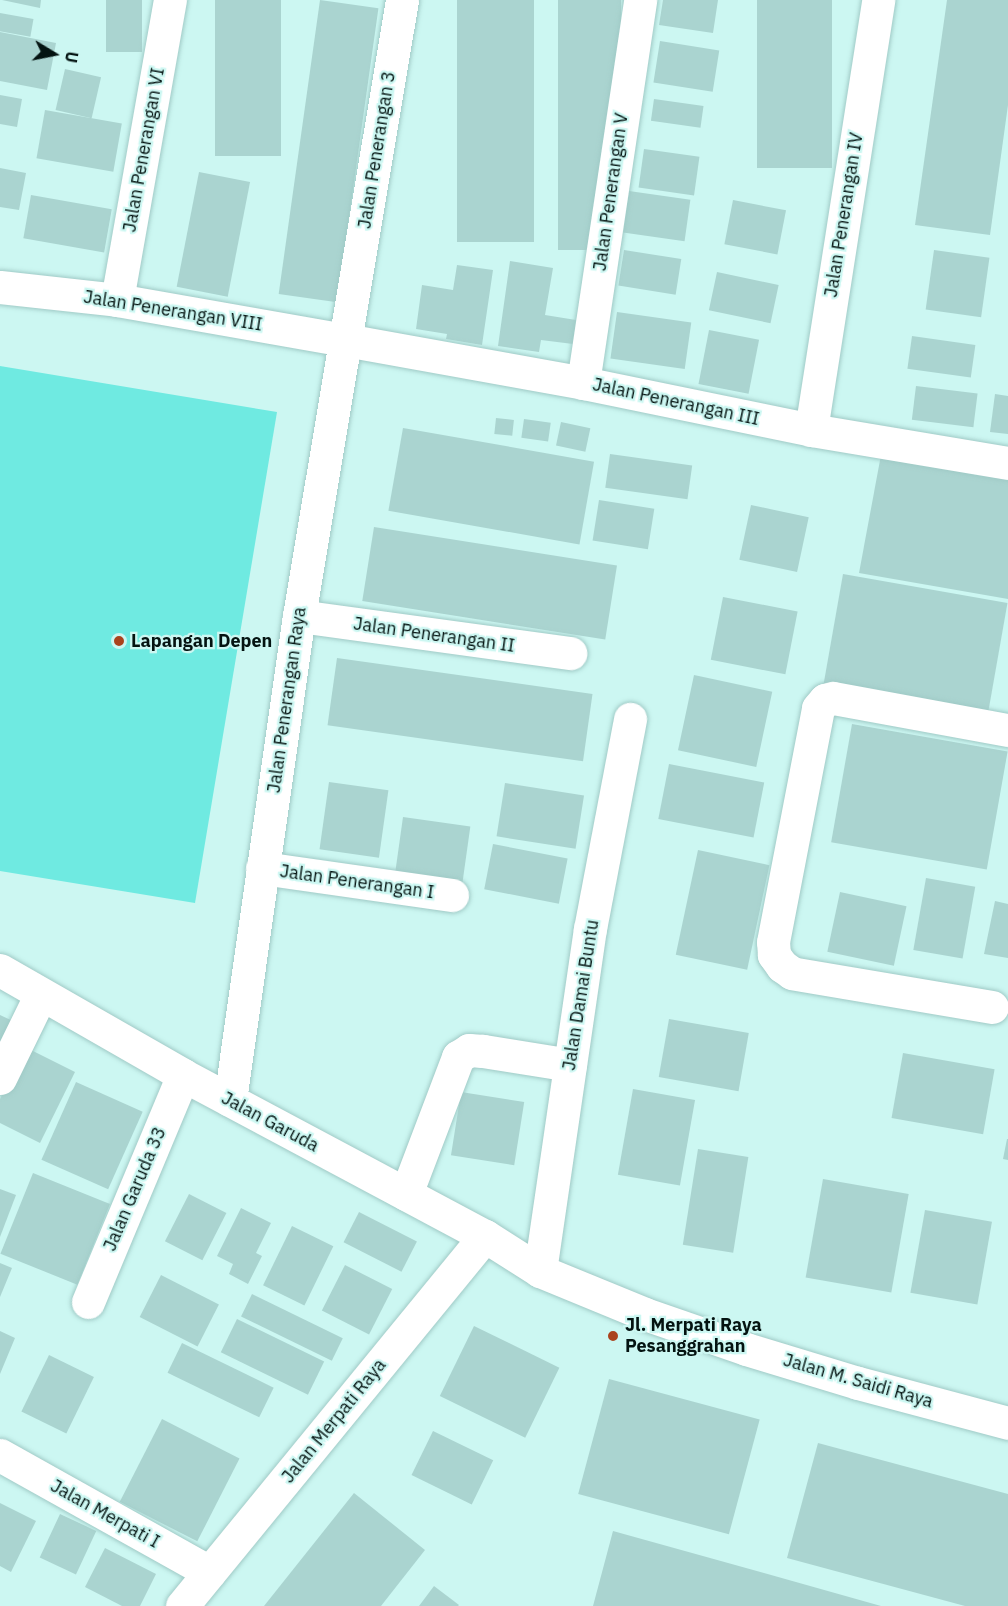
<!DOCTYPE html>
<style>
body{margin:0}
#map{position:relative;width:1008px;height:1606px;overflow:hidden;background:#ccf7f2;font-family:"IBM Plex Sans",sans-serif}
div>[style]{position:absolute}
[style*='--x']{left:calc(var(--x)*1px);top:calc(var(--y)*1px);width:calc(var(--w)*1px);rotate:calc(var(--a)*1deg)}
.green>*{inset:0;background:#6feae1}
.building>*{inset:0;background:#aad4d0;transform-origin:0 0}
.roads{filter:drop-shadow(0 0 2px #a0cac6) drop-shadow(0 0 2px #a0cac6)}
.minor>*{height:33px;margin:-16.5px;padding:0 16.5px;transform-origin:16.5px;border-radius:16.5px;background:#fff}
.dots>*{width:16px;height:16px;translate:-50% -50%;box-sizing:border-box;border:3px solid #ccf7f2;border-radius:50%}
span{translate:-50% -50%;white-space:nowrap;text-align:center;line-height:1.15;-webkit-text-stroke:4.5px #ccf7f2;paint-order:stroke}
.street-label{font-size:18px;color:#041311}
.poi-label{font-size:18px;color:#041311;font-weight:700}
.left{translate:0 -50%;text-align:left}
.north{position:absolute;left:24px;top:24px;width:60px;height:60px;-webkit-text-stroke:4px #ccf7f2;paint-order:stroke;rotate:100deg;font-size:16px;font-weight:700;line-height:24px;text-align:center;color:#041311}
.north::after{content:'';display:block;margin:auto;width:21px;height:27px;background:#041311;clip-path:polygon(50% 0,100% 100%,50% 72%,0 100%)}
</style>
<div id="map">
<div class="green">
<i style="clip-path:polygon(0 366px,277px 412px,195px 903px,0 871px)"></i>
</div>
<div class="building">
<i style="clip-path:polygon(2px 0,41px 0,40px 8px)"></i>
<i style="left:106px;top:0;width:36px;height:52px"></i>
<i style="left:215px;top:0;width:66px;height:156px"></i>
<i style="left:320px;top:0;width:59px;height:297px;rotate:8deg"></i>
<i style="left:457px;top:0;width:77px;height:242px"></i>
<i style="left:558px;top:0;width:63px;height:250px"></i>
<i style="clip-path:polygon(663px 0,718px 0,713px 33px,659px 25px)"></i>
<i style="left:757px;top:0;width:75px;height:168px"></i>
<i style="clip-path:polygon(947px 0,1008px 0,1008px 105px,990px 235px,915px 225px)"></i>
<i style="left:0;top:13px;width:34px;height:18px;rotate:10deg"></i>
<i style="clip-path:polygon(0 32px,56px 43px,47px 90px,0 81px)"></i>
<i style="left:660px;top:41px;width:60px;height:42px;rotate:9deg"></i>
<i style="left:65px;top:69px;width:37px;height:42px;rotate:13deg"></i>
<i style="clip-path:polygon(0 95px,22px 99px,17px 127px,0 124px)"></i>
<i style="left:654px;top:99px;width:50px;height:22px;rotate:8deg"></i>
<i style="left:45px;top:110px;width:78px;height:49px;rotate:10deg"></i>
<i style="left:644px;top:149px;width:56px;height:39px;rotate:8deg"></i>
<i style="clip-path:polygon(0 168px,26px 173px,19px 210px,0 207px)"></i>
<i style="left:199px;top:172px;width:52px;height:117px;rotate:11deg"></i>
<i style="left:629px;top:191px;width:62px;height:42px;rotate:8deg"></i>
<i style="left:31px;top:195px;width:82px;height:44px;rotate:10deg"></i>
<i style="left:733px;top:200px;width:54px;height:45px;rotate:11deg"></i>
<i style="left:624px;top:250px;width:58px;height:36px;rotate:9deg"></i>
<i style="left:934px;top:250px;width:56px;height:60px;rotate:8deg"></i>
<i style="clip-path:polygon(510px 261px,553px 268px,545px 315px,576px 320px,573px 344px,541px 340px,539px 352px,498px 346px)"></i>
<i style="clip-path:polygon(457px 265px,493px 270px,482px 345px,446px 339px,447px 334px,416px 329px,422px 285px,453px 290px)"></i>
<i style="left:717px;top:272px;width:63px;height:39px;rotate:12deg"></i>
<i style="left:617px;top:312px;width:75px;height:47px;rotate:8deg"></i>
<i style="left:709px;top:330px;width:51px;height:55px;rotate:11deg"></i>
<i style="left:912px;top:336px;width:64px;height:33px;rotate:8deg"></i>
<i style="left:916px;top:386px;width:62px;height:34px;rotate:7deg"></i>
<i style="clip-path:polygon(995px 394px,1008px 396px,1008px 434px,990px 432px)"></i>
<i style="left:496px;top:418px;width:18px;height:16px;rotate:6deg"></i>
<i style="left:524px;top:419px;width:27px;height:19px;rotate:8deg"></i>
<i style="left:561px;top:422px;width:30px;height:24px;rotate:12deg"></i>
<i style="left:403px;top:428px;width:194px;height:84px;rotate:10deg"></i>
<i style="left:610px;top:454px;width:83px;height:34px;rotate:8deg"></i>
<i style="clip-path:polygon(881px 455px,1008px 478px,1008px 599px,859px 573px)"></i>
<i style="left:599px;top:500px;width:56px;height:41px;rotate:9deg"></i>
<i style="left:751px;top:505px;width:59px;height:56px;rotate:12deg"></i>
<i style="left:374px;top:527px;width:246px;height:75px;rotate:9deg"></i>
<i style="left:843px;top:574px;width:167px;height:119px;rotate:10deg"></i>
<i style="left:723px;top:597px;width:76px;height:64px;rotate:11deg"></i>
<i style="left:337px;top:658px;width:258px;height:68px;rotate:8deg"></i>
<i style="left:694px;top:675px;width:80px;height:77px;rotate:12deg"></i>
<i style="left:852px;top:724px;width:158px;height:120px;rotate:10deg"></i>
<i style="left:669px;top:764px;width:97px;height:56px;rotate:11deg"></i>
<i style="left:329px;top:782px;width:60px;height:68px;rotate:8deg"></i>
<i style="left:505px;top:783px;width:80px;height:54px;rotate:9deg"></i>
<i style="left:403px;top:817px;width:68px;height:59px;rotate:8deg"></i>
<i style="left:493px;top:844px;width:76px;height:46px;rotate:11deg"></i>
<i style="left:698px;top:850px;width:73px;height:107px;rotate:12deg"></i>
<i style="left:926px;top:878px;width:50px;height:73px;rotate:10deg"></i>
<i style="left:840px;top:892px;width:68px;height:61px;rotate:12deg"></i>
<i style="clip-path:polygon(995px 901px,1008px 904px,1008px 958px,984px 954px)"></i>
<i style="clip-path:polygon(0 1015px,17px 1023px,0 1059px)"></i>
<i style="left:669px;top:1019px;width:81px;height:59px;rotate:10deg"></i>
<i style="clip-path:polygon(25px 1047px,75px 1072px,40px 1143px,0 1123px,0 1099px)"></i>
<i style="left:903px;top:1053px;width:93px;height:66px;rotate:10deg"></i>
<i style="left:76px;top:1082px;width:73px;height:85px;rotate:24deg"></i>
<i style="left:633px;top:1089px;width:63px;height:87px;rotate:10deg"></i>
<i style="left:461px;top:1092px;width:64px;height:64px;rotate:9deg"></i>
<i style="clip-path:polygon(1007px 1139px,1008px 1139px,1008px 1160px,1003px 1159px)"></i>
<i style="left:698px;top:1149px;width:51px;height:97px;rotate:9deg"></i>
<i style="left:33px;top:1173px;width:83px;height:87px;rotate:22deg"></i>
<i style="left:823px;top:1179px;width:87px;height:100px;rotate:10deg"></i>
<i style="clip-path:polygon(0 1189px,16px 1195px,0 1237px)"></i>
<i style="left:189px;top:1194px;width:42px;height:53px;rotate:27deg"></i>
<i style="clip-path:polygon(241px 1208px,271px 1223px,256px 1253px,262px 1256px,248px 1284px,229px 1274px,233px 1264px,217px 1256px)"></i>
<i style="left:925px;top:1210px;width:68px;height:84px;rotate:10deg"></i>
<i style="left:359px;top:1212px;width:65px;height:34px;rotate:27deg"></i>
<i style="left:292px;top:1226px;width:46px;height:66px;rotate:26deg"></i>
<i style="clip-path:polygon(0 1263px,12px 1268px,0 1297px)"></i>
<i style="left:345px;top:1265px;width:53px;height:51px;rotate:27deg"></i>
<i style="left:161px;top:1275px;width:65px;height:47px;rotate:27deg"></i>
<i style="left:252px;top:1294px;width:101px;height:25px;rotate:26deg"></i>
<i style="left:237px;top:1319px;width:97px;height:37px;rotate:26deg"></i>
<i style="left:474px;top:1326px;width:95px;height:78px;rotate:26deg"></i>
<i style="clip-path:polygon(0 1331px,15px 1338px,0 1374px)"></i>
<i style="left:182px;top:1343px;width:102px;height:33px;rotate:26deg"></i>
<i style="left:49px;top:1355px;width:50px;height:63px;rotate:26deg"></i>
<i style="left:609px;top:1379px;width:156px;height:119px;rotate:15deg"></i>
<i style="left:162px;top:1419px;width:87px;height:93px;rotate:27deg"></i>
<i style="left:433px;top:1431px;width:67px;height:49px;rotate:26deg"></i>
<i style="clip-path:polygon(818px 1443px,1008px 1494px,1008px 1606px,965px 1606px,787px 1558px)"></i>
<i style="clip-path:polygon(354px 1493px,425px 1550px,381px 1606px,264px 1606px)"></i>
<i style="clip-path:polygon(0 1503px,36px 1521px,11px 1572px,0 1566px)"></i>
<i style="left:60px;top:1514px;width:40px;height:48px;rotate:25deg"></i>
<i style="clip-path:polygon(613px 1531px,764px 1573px,881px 1606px,593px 1606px)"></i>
<i style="clip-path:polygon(105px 1548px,156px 1574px,140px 1606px,122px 1606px,85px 1587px)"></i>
<i style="clip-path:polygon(434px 1586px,459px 1605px,458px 1606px,419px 1606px)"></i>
</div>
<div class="roads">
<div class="minor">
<i style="--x:0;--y:287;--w:118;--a:6.3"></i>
<i style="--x:117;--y:300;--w:231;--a:10"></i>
<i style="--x:345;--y:340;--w:242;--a:10.2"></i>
<i style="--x:583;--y:383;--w:233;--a:11.6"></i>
<i style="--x:811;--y:430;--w:200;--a:9.5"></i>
<i style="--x:117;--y:300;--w:305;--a:-80"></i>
<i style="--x:583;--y:383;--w:387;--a:-81.5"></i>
<i style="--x:811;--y:430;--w:435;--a:-81.1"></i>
<i style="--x:299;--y:616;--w:274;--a:7.8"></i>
<i style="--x:262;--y:868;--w:192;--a:8.1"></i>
<i style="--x:0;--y:970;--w:211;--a:29.8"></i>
<i style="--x:183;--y:1075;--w:342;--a:28.1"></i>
<i style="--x:485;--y:1236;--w:65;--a:32.5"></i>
<i style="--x:540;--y:1271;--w:113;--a:22.3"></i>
<i style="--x:645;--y:1314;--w:107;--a:19.1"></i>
<i style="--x:746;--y:1349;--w:117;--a:16.9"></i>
<i style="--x:858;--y:1383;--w:155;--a:14.9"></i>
<i style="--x:992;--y:1007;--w:203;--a:-170.4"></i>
<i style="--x:792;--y:973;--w:12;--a:-145"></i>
<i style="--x:782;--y:966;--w:14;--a:-126"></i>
<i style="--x:774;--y:955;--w:13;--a:-94"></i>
<i style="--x:773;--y:942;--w:238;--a:-79.1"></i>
<i style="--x:818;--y:708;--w:11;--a:-49"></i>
<i style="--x:825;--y:700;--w:8;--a:-14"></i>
<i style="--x:833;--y:698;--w:178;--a:10.4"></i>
<i style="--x:0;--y:1078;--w:93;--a:-64"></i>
<i style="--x:230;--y:1100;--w:489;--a:-81.9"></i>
<i style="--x:299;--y:616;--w:625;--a:-80.51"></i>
<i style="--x:406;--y:1194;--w:147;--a:-69.2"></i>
<i style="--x:458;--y:1057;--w:13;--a:-32"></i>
<i style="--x:469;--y:1050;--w:14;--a:4"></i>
<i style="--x:483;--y:1051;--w:88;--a:9.1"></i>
<i style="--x:540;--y:1271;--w:346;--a:-81.7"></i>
<i style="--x:590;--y:929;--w:214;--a:-79.2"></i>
<i style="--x:88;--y:1302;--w:246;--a:-67.3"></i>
<i style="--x:0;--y:1455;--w:240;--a:29.2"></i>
<i style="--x:182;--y:1606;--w:478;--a:-50.7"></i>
</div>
</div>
<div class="dots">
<i style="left:119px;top:641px;background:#aa431d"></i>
<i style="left:613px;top:1336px;background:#aa431d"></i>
</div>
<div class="street-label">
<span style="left:144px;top:150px;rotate:-80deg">Jalan Penerangan VI</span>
<span style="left:377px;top:150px;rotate:-81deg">Jalan Penerangan 3</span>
<span style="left:611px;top:192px;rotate:-82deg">Jalan Penerangan V</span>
<span style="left:844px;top:215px;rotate:-81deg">Jalan Penerangan IV</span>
<span style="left:173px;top:311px;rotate:9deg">Jalan Penerangan VIII</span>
<span style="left:676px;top:402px;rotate:12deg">Jalan Penerangan III</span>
<span style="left:434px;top:635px;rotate:8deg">Jalan Penerangan II</span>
<span style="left:287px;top:700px;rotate:-82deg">Jalan Penerangan Raya</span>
<span style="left:357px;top:882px;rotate:8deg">Jalan Penerangan I</span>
<span style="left:581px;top:995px;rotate:-81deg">Jalan Damai Buntu</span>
<span style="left:270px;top:1122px;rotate:28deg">Jalan Garuda</span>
<span style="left:135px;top:1189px;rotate:-67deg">Jalan Garuda 33</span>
<span style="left:858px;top:1381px;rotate:16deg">Jalan M. Saidi Raya</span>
<span style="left:334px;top:1421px;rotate:-51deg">Jalan Merpati Raya</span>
<span style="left:105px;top:1514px;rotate:29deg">Jalan Merpati I</span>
</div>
<div class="poi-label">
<span class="left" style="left:131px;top:641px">Lapangan Depen</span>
<span class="left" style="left:625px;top:1336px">Jl. Merpati Raya<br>Pesanggrahan</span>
</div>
<div class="north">U</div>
</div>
